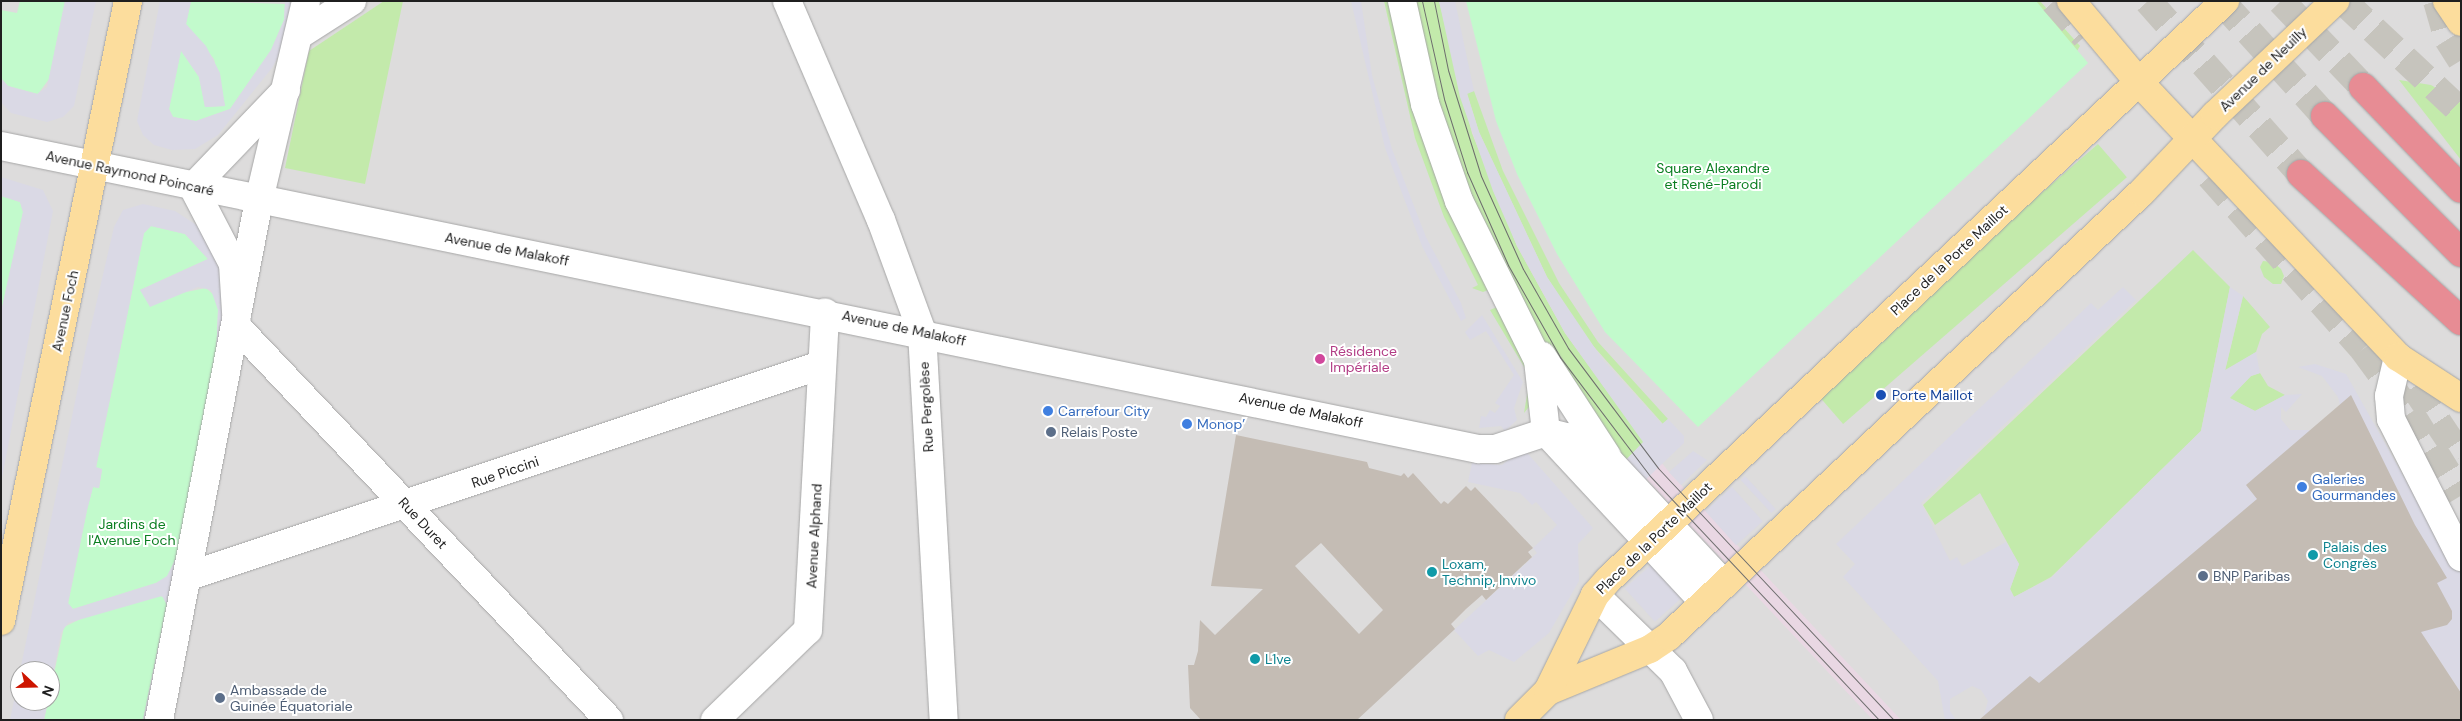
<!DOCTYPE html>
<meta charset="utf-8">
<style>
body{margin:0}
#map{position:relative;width:2462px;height:721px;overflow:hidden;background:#f0ede5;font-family:"DM Sans",sans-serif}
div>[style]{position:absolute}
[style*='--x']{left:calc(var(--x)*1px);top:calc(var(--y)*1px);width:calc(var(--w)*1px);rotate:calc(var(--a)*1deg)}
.residential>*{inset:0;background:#dddcdc}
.industrial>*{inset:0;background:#e9d7e3}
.grass>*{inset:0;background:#c3eaab;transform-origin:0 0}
.park>*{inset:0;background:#c2facc}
.plaza>*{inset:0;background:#dad9e5;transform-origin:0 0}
.building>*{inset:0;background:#c4bcb4}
.major-tunnel>*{height:28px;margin-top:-14px;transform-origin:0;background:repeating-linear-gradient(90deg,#c6c4bd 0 28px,transparent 0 42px)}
.highway-tunnel>*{height:28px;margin-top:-14px;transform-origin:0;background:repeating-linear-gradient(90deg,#c6c4bd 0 28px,transparent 0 42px)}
.roads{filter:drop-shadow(0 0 1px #a6a6a6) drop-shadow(0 0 1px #a6a6a6)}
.minor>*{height:28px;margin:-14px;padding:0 14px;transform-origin:14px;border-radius:14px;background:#fff}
.major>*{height:28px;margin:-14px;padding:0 14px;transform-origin:14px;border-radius:14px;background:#fcdd9d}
.highway>*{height:28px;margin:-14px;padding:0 14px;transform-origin:14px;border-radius:14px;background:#e78c94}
.tram>*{height:1px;margin:-0.5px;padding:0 0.5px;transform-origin:0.5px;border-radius:0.5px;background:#6d6d6d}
.dots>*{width:14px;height:14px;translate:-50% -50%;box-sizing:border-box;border:2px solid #fff;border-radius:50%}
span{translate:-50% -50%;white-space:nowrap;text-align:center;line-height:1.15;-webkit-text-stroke:4px #fff;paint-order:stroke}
.street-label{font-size:14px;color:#1f1f1f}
.park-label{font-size:14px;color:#0b7e21}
.hotel-label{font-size:14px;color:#b23c85}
.left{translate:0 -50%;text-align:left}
.transit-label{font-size:14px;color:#164399}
.shop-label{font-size:14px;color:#366cbe}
.service-label{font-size:14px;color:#4e5e75}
.culture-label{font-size:14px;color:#0d838f}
.frame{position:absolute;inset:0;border:2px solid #1f1f1f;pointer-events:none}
.north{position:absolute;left:10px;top:661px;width:50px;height:50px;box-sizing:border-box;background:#fff;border:1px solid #a5a5a5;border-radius:50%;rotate:111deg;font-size:14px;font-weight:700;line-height:20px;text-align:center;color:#1f1f1f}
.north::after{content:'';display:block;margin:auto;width:18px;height:22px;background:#cd1500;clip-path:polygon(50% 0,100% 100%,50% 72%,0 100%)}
</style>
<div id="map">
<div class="residential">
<i style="clip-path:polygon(evenodd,1px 1px,2461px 1px,2461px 720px,1px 720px,1px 1px,20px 671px,50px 671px,50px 701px,20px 701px,20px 671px)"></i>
</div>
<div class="industrial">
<i style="clip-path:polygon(1439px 1px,1460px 97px,1594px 378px,1669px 472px,1901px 720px,1873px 720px,1638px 470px,1488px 237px)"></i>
</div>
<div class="grass">
<i style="clip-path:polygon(384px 1px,403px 1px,365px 184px,285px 168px,309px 51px)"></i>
<i style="clip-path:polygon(1384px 1px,1391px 1px,1488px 290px,1483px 292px,1472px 288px,1478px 285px,1444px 217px,1415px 138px)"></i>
<i style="clip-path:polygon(1412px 1px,1439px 1px,1472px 133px,1517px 246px,1565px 333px,1644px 442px,1623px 463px,1524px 313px,1450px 148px)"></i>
<i style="clip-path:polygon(1994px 1px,2040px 1px,2080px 46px,2077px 51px)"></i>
<i style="clip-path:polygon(2399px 80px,2431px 85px,2461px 103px,2461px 160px)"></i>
<i style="clip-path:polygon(1474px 91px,1503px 171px,1559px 283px,1598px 342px,1668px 419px,1663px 424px,1587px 339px,1547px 277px,1479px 132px,1467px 93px)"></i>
<i style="left:2098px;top:144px;width:44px;height:376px;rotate:49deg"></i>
<i style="clip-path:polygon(2193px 250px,2230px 287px,2201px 431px,2051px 577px,2014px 597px,2010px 589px,2019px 564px,1980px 493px,1935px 525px,1923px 505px)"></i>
<i style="clip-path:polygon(2263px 261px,2273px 262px,2281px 269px,2284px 276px,2281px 284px,2273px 284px,2264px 277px,2260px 267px)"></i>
<i style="clip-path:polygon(2243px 296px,2270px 327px,2262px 334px,2256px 352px,2225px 371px)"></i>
<i style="clip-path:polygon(1497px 307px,1532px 367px,1532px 403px,1524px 413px,1530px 377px,1490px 310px)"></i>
<i style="clip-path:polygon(2260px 373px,2268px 386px,2285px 395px,2255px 411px,2229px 398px,2251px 376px)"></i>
</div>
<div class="park">
<i style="clip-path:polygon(20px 1px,65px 1px,49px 79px,38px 94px,8px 86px,1px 78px,1px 10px,17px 13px)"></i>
<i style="clip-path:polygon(191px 1px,285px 4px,284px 20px,271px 50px,230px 109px,196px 121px,173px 117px,169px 109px,181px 50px,199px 77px,205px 107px,225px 106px,214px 59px,186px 24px)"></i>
<i style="clip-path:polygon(1466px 1px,2036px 1px,2088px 63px,1698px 427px,1605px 332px,1557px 254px,1517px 174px,1496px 121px)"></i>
<i style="clip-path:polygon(1px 196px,20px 202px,23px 212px,1px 312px)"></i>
<i style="clip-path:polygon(151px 226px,185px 234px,208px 259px,140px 290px,176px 294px,206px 288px,216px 297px,218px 310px,216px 358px,177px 556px,167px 577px,156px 583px,73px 609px,68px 604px,87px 510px,93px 487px,99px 488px,102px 470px,96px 468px,144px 233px)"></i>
<i style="clip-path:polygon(158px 595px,165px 598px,167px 605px,143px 720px,44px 720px,64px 627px,95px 612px)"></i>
</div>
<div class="plaza">
<i style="clip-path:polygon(65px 1px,96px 1px,74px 106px,63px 117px,47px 122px,11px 113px,1px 102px,1px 78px,8px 86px,37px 94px,47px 87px)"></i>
<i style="clip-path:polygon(160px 1px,191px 1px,186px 24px,206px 46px,220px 73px,225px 106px,205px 107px,199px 77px,181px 51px,169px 109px,173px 117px,196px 121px,230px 109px,271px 50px,284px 20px,285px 1px,295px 1px,280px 53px,272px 68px,218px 135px,195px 149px,172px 150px,154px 145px,143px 135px,137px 121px)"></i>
<i style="clip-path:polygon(1351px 1px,1361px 1px,1372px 75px,1392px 149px,1426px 237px,1461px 303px,1466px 318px,1461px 321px,1422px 246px,1385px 148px)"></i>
<i style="clip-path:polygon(1439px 1px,1455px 1px,1474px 91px,1467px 94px,1479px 132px,1547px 277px,1603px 360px,1662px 424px,1668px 419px,1684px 436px,1684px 443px,1642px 483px,1623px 463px,1643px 442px,1565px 333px,1517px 246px,1493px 191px,1460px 97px)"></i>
<i style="clip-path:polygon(1px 177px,43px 190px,53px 211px,1px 483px,1px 312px,23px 212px,20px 202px,1px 196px)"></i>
<i style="clip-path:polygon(evenodd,143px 204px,175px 211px,198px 226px,220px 269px,223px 330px,149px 720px,143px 720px,167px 605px,162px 596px,68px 623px,61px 633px,50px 690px,50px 671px,20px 671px,20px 701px,48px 701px,44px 720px,10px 720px,86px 348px,114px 227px,123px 210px,143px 204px,151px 226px,185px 234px,208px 259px,140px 290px,150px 307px,198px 287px,211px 290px,218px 310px,216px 358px,177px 556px,167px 576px,156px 583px,73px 609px,68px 603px,87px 510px,93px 487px,99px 488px,102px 469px,96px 467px,144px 233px,151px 226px)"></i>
<i style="clip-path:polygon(2123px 287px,2136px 300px,1921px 503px,1950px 561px,1957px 557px,1962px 566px,2006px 542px,2019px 564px,2010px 589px,2014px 597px,2051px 578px,2201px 431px,2230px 287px,2243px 296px,2225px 370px,2256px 352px,2260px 373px,2251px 376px,2230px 398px,2255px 411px,2285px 395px,2302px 394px,2286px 412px,2281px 407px,2281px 419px,2290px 430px,2309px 430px,2326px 448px,2340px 405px,2338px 397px,2322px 376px,2298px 367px,2315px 364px,2346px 374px,2440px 541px,2445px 542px,2461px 572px,2461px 693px,2433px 650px,2408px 623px,2447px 625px,2452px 619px,2448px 604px,2024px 720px,1983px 718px,1988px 701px,1981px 690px,1972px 686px,1950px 699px,1950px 711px,1956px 720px,1945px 720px,1938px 681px,1843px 577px,1855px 564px,1836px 544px,2091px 303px,2098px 310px)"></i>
<i style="clip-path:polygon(1482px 315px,1523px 382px,1514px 408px,1517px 420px,1505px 431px,1501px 426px,1479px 428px,1481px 416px,1486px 417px,1490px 410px,1495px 413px,1500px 406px,1495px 403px,1514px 375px,1486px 331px,1470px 340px,1465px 332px)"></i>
<i style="clip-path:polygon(1523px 448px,1593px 528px,1578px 544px,1579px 581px,1549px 633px,1514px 662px,1489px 650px,1478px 656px,1454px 630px,1537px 553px,1533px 548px,1557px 525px,1536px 502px,1532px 505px,1520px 493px,1468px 482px,1472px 463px,1502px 465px)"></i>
<i style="clip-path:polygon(1693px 451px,1707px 460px,1681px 485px,1669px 472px)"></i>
<i style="left:1745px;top:476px;width:45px;height:6px;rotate:47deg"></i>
<i style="left:1732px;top:487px;width:46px;height:36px;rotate:48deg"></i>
<i style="left:1653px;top:563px;width:45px;height:38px;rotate:48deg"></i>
</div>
<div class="building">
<i style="clip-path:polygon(2351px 395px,2415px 525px,2447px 578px,2437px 583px,2452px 611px,2452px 619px,2447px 625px,2421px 632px,2461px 693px,2461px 720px,1979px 720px,2030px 676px,2039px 683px,2257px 499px,2246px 485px)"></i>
<i style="clip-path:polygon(evenodd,1236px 435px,1367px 462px,1369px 468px,1401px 476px,1404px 473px,1408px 478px,1413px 473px,1441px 504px,1444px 501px,1448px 504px,1466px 486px,1471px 491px,1475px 487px,1533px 548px,1528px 552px,1532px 557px,1486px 600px,1482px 595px,1466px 609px,1451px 624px,1455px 629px,1357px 720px,1201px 720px,1190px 708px,1188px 665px,1194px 665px,1198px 651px,1200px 620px,1215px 635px,1263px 589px,1211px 586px,1236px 435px,1321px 543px,1383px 610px,1359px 634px,1295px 566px,1321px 543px)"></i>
</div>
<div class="major-tunnel">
<i style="--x:2054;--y:1;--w:47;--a:48.5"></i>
<i style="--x:2210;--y:176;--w:231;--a:48.5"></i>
<i style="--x:2363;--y:349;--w:79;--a:53.7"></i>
<i style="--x:2410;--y:413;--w:97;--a:58.1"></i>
<i style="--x:2391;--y:352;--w:126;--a:56.3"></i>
</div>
<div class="highway-tunnel">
<i style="--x:2148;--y:1;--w:231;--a:48.5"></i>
<i style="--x:2221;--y:1;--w:155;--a:47.9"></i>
<i style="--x:2281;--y:1;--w:119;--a:46.4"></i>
<i style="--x:2343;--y:1;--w:162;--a:43.2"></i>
<i style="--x:2437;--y:1;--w:40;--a:74"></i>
<i style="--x:2448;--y:39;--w:25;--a:58"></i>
</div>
<div class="roads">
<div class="minor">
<i style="--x:787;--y:1;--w:238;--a:66.8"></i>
<i style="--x:881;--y:220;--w:119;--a:69.9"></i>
<i style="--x:922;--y:332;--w:389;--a:86.8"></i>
<i style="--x:1402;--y:1;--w:106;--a:77.4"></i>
<i style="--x:1425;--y:104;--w:103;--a:70.7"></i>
<i style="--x:1459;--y:201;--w:178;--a:63.6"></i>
<i style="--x:1538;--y:360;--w:72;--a:83.7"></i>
<i style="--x:1546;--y:432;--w:232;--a:47.1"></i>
<i style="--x:299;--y:35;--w:63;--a:-32.7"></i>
<i style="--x:286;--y:90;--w:134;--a:133.8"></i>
<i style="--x:193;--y:187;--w:87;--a:62.5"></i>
<i style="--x:233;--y:264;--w:63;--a:86.4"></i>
<i style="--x:237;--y:327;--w:541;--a:46.57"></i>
<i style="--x:1;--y:146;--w:1509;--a:11.59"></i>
<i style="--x:1479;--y:449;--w:16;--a:0"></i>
<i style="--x:1495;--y:449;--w:54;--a:-18.4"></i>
<i style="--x:1546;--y:432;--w:21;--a:14"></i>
<i style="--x:1566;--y:437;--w:17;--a:21"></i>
<i style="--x:1582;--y:443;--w:35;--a:35"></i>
<i style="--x:1611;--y:463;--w:166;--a:47"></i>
<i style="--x:1542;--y:356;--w:119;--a:57"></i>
<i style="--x:2398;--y:357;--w:40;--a:103"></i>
<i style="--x:2389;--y:396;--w:23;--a:85"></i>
<i style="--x:2391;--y:419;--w:155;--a:63.1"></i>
<i style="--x:189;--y:576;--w:666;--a:-18.46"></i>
<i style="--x:1595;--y:595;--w:109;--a:44.3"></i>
<i style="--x:1673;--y:671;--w:55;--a:62"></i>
<i style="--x:159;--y:720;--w:530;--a:-79.11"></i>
<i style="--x:259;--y:200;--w:204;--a:-76.7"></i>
<i style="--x:715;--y:720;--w:129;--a:-44.1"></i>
<i style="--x:808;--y:630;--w:318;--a:-86.9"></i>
</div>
<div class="major">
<i style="--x:2071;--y:1;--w:106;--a:50"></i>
<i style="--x:2139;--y:82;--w:378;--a:46.7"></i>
<i style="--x:2398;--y:357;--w:75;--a:33.1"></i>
<i style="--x:2447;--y:1;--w:25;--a:56"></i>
<i style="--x:1;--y:621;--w:633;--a:-78.42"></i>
<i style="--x:1548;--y:691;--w:110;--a:-22.4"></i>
<i style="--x:1650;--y:649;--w:23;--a:-34"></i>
<i style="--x:1669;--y:636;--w:649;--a:-43.19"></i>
<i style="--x:2142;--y:192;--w:106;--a:-46.5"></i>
<i style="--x:2215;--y:115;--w:166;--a:-43.5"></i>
<i style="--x:1519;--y:720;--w:41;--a:-45"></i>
<i style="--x:1548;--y:691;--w:107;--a:-63.9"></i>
<i style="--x:1595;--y:595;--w:21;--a:-49"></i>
<i style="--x:1609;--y:579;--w:845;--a:-43.18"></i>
</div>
<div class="highway">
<i style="--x:2363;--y:87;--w:141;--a:46.1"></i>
<i style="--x:2325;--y:116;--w:193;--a:45.2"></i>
<i style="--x:2301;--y:174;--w:217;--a:42.6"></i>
</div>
</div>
<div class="tram">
<i style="--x:1422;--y:1;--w:100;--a:77.3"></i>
<i style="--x:1444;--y:99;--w:77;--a:72.5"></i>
<i style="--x:1467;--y:172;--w:102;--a:66.2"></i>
<i style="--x:1508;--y:265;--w:106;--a:60.5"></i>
<i style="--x:1560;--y:357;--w:149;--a:52.9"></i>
<i style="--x:1650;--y:476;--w:335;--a:46.8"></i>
<i style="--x:1434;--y:1;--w:70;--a:78.5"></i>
<i style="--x:1448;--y:70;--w:111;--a:72.7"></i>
<i style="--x:1481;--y:176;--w:102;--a:65.7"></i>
<i style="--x:1523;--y:269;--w:91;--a:60.3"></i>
<i style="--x:1568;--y:348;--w:150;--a:53.1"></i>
<i style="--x:1658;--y:468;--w:345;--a:46.9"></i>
</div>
<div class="dots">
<i style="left:1320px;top:359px;background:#d1479c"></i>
<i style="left:1881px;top:395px;background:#1a4fb4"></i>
<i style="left:1048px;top:411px;background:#3f7fe0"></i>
<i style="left:1187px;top:424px;background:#3f7fe0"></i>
<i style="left:1051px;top:432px;background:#5c6f8a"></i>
<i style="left:2302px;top:487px;background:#3f7fe0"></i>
<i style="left:2313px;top:555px;background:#0f9aa8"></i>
<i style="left:1432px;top:572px;background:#0f9aa8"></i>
<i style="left:2203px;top:576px;background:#5c6f8a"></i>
<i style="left:1255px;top:659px;background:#0f9aa8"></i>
<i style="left:220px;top:698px;background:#5c6f8a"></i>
</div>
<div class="street-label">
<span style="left:2263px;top:69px;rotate:-44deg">Avenue de Neuilly</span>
<span style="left:130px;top:173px;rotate:12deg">Avenue Raymond Poincaré</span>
<span style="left:507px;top:249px;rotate:11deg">Avenue de Malakoff</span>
<span style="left:1949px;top:260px;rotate:-43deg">Place de la Porte Maillot</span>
<span style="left:65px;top:311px;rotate:-78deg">Avenue Foch</span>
<span style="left:904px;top:328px;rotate:12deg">Avenue de Malakoff</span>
<span style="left:926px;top:407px;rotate:-93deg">Rue Pergolèse</span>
<span style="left:1301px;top:410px;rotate:12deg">Avenue de Malakoff</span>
<span style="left:505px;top:472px;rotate:-19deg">Rue Piccini</span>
<span style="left:423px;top:523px;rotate:47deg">Rue Duret</span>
<span style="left:814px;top:536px;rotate:-87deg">Avenue Alphand</span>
<span style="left:1654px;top:538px;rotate:-44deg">Place de la Porte Maillot</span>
</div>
<div class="park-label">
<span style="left:1713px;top:176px">Square Alexandre<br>et René-Parodi</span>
<span style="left:132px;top:532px">Jardins de<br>l'Avenue Foch</span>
</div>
<div class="hotel-label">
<span class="left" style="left:1330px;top:359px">Résidence<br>Impériale</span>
</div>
<div class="transit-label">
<span class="left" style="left:1892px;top:395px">Porte Maillot</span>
</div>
<div class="shop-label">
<span class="left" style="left:1058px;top:411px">Carrefour City</span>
<span class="left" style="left:1197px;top:424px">Monop’</span>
<span class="left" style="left:2312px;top:487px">Galeries<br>Gourmandes</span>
</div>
<div class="service-label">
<span class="left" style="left:1061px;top:432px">Relais Poste</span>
<span class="left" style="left:2213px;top:576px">BNP Paribas</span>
<span class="left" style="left:230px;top:698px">Ambassade de<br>Guinée Équatoriale</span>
</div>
<div class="culture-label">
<span class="left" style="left:2323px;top:555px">Palais des<br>Congrès</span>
<span class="left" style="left:1442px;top:572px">Loxam,<br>Technip, Invivo</span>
<span class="left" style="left:1265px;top:659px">L1ve</span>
</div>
<div class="frame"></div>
<div class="north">N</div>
</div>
